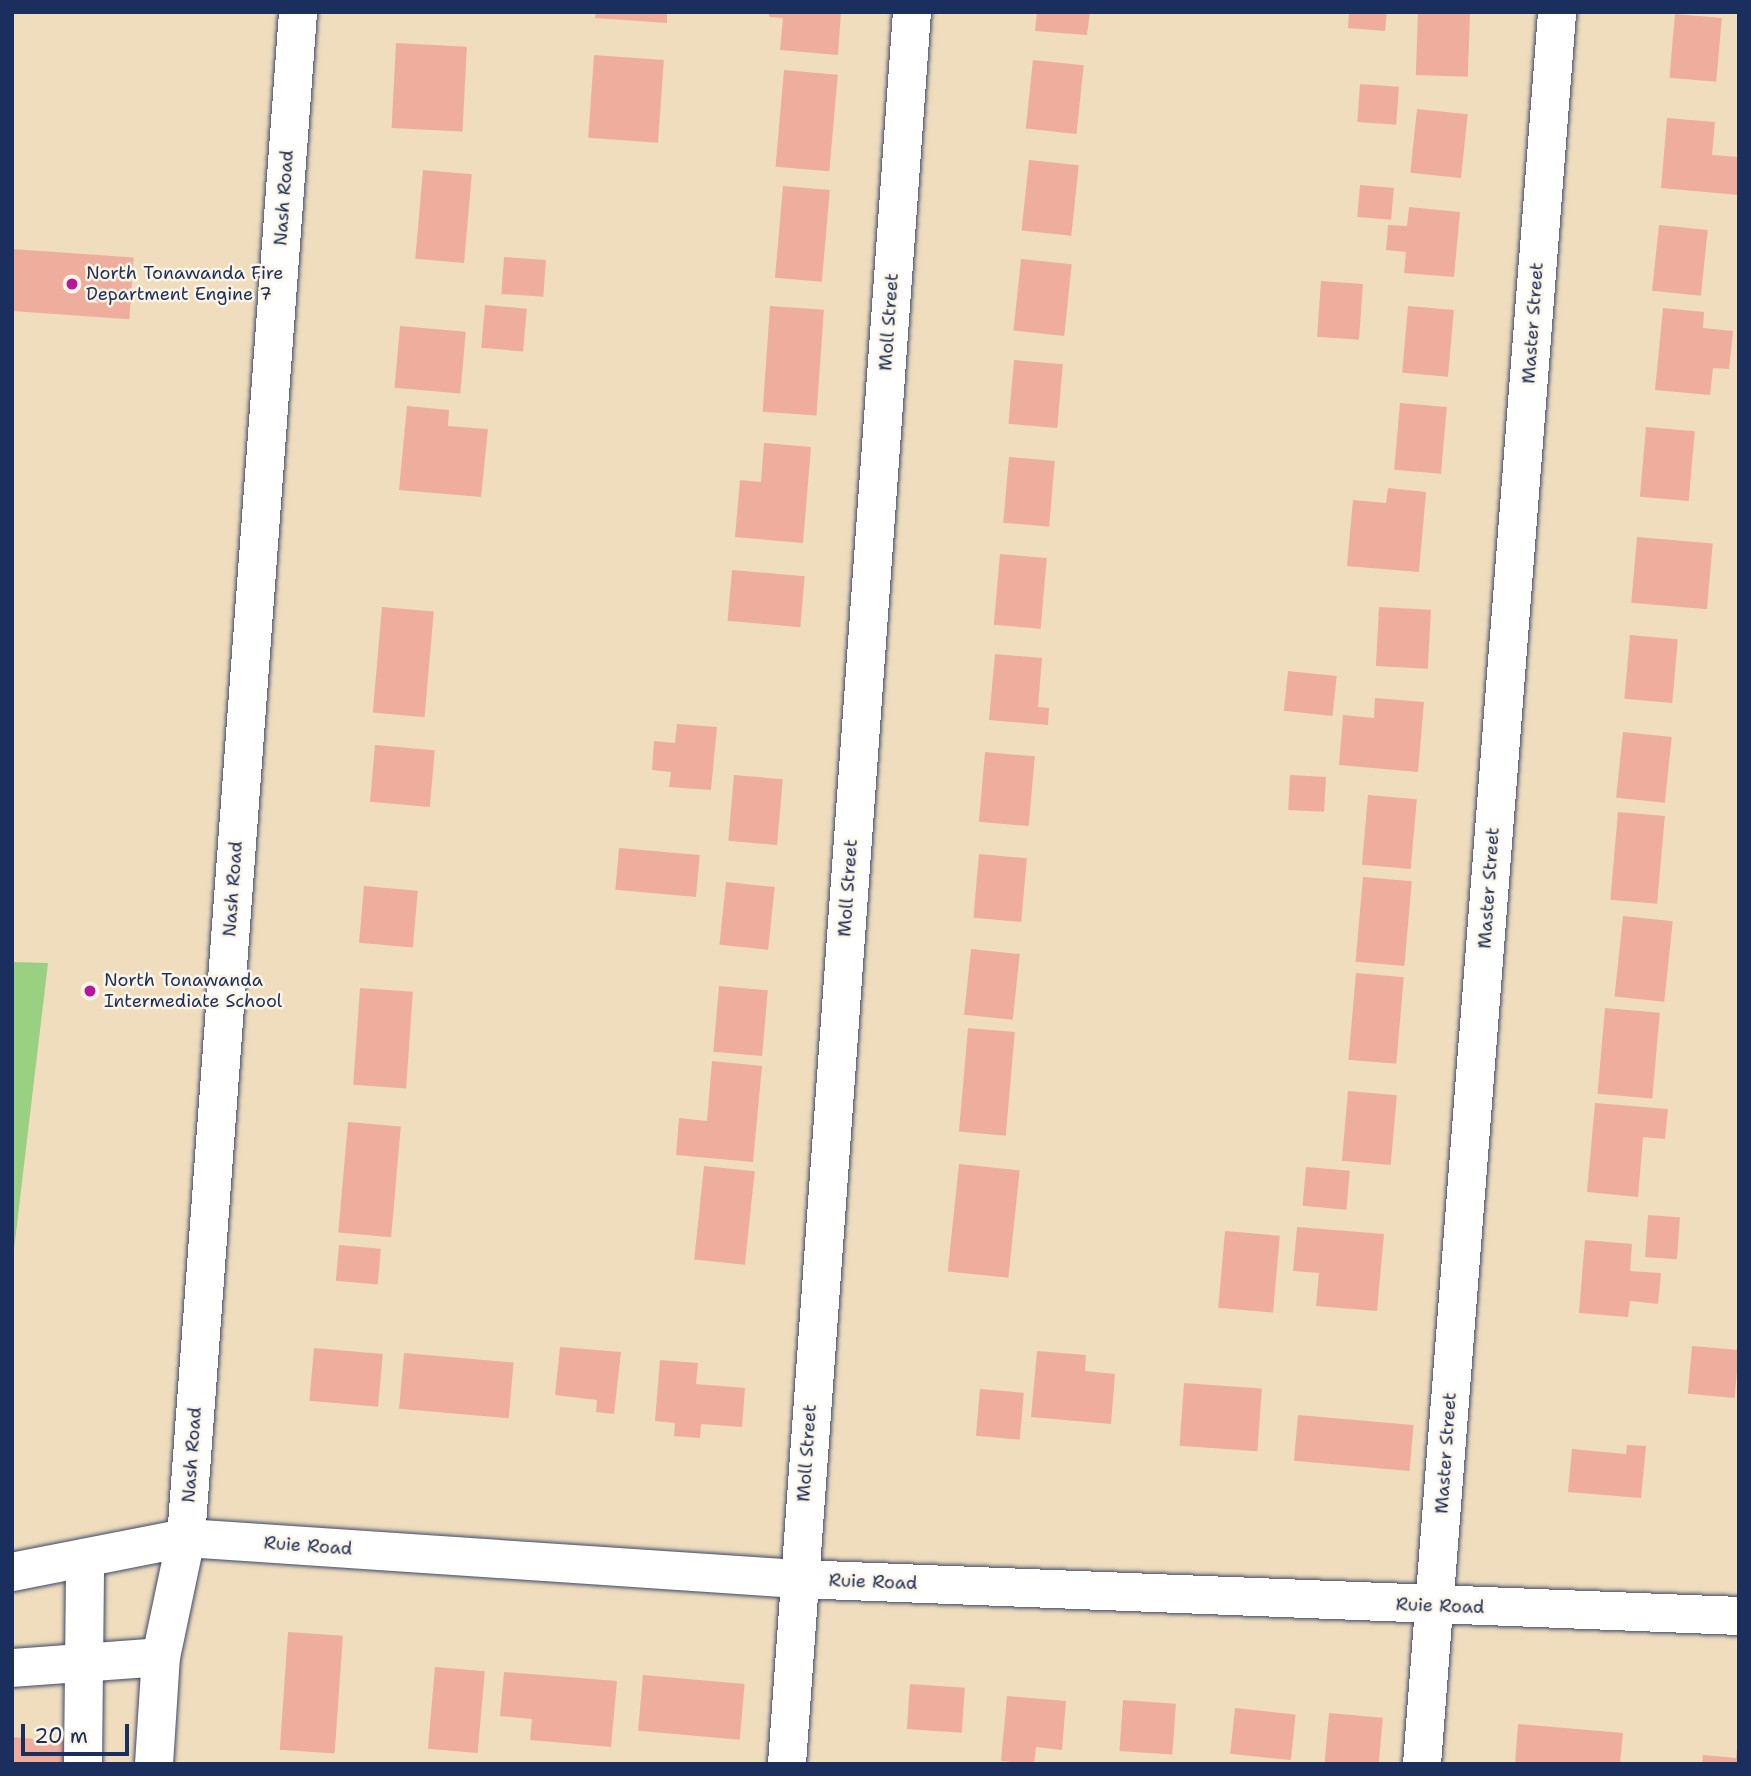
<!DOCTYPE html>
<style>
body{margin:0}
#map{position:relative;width:1751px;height:1776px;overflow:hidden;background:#f0ddbd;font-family:"Shantell Sans",sans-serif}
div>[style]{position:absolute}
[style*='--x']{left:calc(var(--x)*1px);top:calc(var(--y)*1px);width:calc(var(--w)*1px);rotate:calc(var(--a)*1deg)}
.green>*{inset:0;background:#9ad082}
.building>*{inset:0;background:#efae9d;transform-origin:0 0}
.roads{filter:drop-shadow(0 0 2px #3b496c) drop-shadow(0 0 2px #3b496c)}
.minor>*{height:38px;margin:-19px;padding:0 19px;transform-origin:19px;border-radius:19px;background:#fff}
.major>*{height:38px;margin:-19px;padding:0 19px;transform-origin:19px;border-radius:19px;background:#fff}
.dots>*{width:19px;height:19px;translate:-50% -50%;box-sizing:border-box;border:4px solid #fcf5e5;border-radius:50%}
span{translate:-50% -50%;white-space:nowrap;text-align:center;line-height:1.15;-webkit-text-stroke:5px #fcf5e5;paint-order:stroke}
.street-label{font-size:18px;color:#1b2f5e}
.poi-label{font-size:18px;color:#1b2f5e}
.left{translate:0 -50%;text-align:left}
.frame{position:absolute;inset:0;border:14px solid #1b2f5e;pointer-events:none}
.scale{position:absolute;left:21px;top:1724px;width:108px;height:32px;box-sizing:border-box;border:4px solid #1b2f5e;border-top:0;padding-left:9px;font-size:21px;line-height:24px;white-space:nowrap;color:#1b2f5e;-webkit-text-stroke:5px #fcf5e5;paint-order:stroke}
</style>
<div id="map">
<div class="green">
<i style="clip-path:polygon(12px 962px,48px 963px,12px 1266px)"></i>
</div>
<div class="building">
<i style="clip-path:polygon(596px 12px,667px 12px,667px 23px,595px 18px)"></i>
<i style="clip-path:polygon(769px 12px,841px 12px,838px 55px,780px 50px,783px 18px,769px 17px)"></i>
<i style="clip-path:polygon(1037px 12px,1090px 12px,1087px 35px,1035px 31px)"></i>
<i style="clip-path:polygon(1349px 12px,1387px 12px,1385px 31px,1348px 28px)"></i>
<i style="left:1418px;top:12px;width:52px;height:63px;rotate:2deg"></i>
<i style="left:1675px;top:14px;width:47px;height:64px;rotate:5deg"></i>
<i style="left:396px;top:43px;width:71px;height:85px;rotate:3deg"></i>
<i style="left:594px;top:55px;width:70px;height:83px;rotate:4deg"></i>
<i style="left:1033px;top:60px;width:51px;height:69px;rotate:6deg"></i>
<i style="left:784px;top:70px;width:54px;height:97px;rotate:5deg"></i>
<i style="left:1360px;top:84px;width:39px;height:38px;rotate:4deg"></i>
<i style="left:1417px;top:109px;width:51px;height:64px;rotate:6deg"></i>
<i style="clip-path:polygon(1667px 118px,1715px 122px,1712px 155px,1739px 157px,1739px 195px,1661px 188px)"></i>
<i style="left:1029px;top:160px;width:50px;height:71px;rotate:6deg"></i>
<i style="left:423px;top:170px;width:49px;height:89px;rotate:5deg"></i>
<i style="left:1360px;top:185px;width:34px;height:32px;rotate:5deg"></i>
<i style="left:783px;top:186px;width:47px;height:92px;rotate:5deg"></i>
<i style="clip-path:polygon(1409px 207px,1460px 212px,1454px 277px,1404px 273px,1406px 252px,1386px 250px,1388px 225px,1407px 226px)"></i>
<i style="left:1659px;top:225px;width:49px;height:66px;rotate:6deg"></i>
<i style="left:12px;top:249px;width:122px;height:62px;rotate:4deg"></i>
<i style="left:504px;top:257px;width:42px;height:37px;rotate:4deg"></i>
<i style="left:1021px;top:259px;width:51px;height:72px;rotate:6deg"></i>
<i style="left:1321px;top:281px;width:42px;height:56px;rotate:4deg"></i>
<i style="left:485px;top:305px;width:42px;height:43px;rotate:5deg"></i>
<i style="left:770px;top:306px;width:54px;height:106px;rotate:4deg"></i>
<i style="left:1408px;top:306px;width:46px;height:67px;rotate:5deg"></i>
<i style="clip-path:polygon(1663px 308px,1704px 312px,1703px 328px,1733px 331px,1729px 369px,1713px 368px,1710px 395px,1655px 390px)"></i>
<i style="left:400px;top:326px;width:66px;height:62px;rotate:5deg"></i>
<i style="left:1014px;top:360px;width:49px;height:64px;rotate:5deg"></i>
<i style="left:1400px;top:403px;width:47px;height:67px;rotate:5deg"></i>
<i style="clip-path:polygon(407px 406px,449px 410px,448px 426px,488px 429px,481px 497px,399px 490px)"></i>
<i style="left:1646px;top:427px;width:49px;height:70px;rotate:5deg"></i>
<i style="clip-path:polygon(764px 443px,811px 447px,803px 543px,735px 537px,740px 480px,761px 482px)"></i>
<i style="left:1009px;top:457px;width:46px;height:66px;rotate:5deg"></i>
<i style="clip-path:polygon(1388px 488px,1426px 492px,1419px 572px,1347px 566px,1353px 500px,1386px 503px)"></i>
<i style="left:1637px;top:537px;width:76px;height:66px;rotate:5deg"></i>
<i style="left:1000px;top:554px;width:47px;height:71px;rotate:5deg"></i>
<i style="left:732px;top:570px;width:73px;height:51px;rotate:5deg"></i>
<i style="left:382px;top:607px;width:52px;height:106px;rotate:5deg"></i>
<i style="left:1379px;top:607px;width:52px;height:59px;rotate:3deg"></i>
<i style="left:1630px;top:635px;width:48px;height:64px;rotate:5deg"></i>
<i style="clip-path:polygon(995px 654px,1042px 658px,1038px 707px,1049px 708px,1048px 725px,989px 720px)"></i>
<i style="left:1288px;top:671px;width:49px;height:40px;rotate:6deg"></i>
<i style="clip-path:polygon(1375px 698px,1424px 702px,1418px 772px,1339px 765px,1343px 715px,1374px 718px)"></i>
<i style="clip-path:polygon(677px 724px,717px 727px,711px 790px,669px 787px,671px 772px,652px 770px,654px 741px,675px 743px)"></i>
<i style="left:1623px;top:732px;width:49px;height:66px;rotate:6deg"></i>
<i style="left:375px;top:745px;width:60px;height:57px;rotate:5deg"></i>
<i style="left:985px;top:752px;width:50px;height:70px;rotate:5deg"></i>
<i style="left:734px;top:775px;width:49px;height:66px;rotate:5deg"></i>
<i style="left:1290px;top:775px;width:36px;height:35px;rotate:3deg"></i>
<i style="left:1368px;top:795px;width:49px;height:70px;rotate:5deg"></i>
<i style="left:1618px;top:812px;width:47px;height:88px;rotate:5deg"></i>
<i style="left:619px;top:848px;width:81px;height:42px;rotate:5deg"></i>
<i style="left:979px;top:854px;width:48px;height:64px;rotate:5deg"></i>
<i style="left:1363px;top:877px;width:49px;height:85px;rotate:5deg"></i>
<i style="left:726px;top:882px;width:49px;height:63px;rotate:6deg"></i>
<i style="left:364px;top:886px;width:54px;height:57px;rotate:5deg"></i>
<i style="left:1623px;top:916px;width:50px;height:81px;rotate:6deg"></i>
<i style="left:971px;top:949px;width:49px;height:66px;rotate:6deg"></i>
<i style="left:1356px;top:973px;width:48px;height:87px;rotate:5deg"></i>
<i style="left:719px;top:986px;width:49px;height:66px;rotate:5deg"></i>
<i style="left:360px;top:988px;width:53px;height:97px;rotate:4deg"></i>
<i style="left:1605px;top:1008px;width:55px;height:86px;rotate:5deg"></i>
<i style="left:968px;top:1028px;width:47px;height:104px;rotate:5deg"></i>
<i style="clip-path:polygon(712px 1061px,762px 1066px,753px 1162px,676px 1155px,679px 1118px,707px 1121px)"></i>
<i style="left:1348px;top:1091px;width:49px;height:70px;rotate:5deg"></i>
<i style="clip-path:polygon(1595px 1103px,1668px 1109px,1665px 1139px,1643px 1137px,1638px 1197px,1587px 1192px)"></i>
<i style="left:348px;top:1122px;width:53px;height:111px;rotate:5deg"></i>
<i style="left:959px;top:1164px;width:61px;height:108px;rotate:6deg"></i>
<i style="left:704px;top:1166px;width:51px;height:94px;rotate:6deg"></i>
<i style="left:1306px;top:1167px;width:44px;height:39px;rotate:5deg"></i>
<i style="left:1648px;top:1215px;width:32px;height:42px;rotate:4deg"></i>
<i style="clip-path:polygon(1297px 1227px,1384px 1234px,1377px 1311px,1316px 1306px,1319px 1273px,1293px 1271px)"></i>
<i style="left:1225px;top:1231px;width:55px;height:77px;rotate:5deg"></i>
<i style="clip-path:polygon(1585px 1240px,1632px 1244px,1630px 1271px,1661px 1273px,1658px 1304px,1630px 1301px,1628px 1317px,1579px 1313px)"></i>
<i style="left:339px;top:1245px;width:42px;height:36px;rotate:5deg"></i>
<i style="left:1692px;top:1346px;width:47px;height:48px;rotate:5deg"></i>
<i style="clip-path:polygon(560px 1347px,621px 1352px,614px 1414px,596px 1412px,597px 1400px,555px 1395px)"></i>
<i style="left:314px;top:1348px;width:69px;height:53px;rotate:5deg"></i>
<i style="clip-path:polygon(1037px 1351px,1086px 1355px,1085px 1371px,1115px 1374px,1111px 1424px,1031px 1417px)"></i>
<i style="left:404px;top:1353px;width:110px;height:56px;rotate:5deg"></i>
<i style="clip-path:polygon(660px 1360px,698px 1363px,696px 1384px,745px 1388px,742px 1427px,701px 1424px,700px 1438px,674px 1436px,675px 1423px,655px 1421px)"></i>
<i style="left:1184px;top:1383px;width:78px;height:63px;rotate:4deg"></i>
<i style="left:980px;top:1389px;width:44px;height:47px;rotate:5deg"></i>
<i style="left:1298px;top:1415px;width:116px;height:46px;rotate:5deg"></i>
<i style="clip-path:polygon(1627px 1445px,1646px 1446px,1641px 1498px,1568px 1492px,1572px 1449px,1626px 1454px)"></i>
<i style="left:288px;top:1632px;width:55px;height:118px;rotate:4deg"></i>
<i style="left:435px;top:1667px;width:50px;height:82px;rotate:5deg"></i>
<i style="clip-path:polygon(504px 1672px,617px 1681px,611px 1747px,530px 1740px,532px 1719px,500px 1716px)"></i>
<i style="left:643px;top:1675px;width:102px;height:56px;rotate:5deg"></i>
<i style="left:910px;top:1684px;width:55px;height:45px;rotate:4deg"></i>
<i style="clip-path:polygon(1007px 1696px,1066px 1701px,1062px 1750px,1036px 1747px,1034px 1764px,1001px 1761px)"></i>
<i style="left:1123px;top:1700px;width:53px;height:51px;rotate:4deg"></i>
<i style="left:1235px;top:1708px;width:61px;height:46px;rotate:6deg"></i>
<i style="left:1329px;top:1713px;width:54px;height:51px;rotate:5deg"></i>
<i style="clip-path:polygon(1518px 1724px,1623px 1733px,1620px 1764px,1515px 1764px)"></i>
<i style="clip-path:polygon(12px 1737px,82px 1743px,80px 1764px,12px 1764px)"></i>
<i style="clip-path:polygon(1737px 1748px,1739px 1764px,1702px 1764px,1703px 1755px,1736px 1758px)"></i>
</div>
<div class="roads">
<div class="minor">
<i style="--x:12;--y:1572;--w:177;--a:-11.1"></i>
<i style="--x:186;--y:1538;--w:613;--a:3.83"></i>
<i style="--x:798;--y:1579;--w:942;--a:2.25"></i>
<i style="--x:12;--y:1668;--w:149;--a:-4.2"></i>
<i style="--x:83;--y:1764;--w:206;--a:-89.4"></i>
<i style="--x:787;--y:1764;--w:1756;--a:-85.92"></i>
<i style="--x:1422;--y:1764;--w:1757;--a:-85.59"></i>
</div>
<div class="major">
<i style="--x:154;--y:1764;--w:107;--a:-86.3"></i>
<i style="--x:161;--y:1657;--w:122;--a:-78.1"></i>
<i style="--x:186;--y:1538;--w:1530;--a:-85.8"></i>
</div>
</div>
<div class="dots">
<i style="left:72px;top:284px;background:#b5179e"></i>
<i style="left:90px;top:991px;background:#b5179e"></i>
</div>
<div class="street-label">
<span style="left:284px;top:198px;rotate:-86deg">Nash Road</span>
<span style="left:889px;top:322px;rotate:-86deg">Moll Street</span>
<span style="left:1533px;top:323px;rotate:-86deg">Master Street</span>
<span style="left:848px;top:888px;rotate:-86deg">Moll Street</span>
<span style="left:1489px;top:888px;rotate:-86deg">Master Street</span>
<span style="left:233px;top:889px;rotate:-86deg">Nash Road</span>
<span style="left:807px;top:1453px;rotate:-86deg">Moll Street</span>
<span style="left:1446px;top:1453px;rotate:-86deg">Master Street</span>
<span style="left:192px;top:1455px;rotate:-86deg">Nash Road</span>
<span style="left:308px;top:1546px;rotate:4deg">Ruie Road</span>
<span style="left:873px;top:1582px;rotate:2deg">Ruie Road</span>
<span style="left:1440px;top:1606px;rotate:2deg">Ruie Road</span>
</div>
<div class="poi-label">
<span class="left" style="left:86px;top:284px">North Tonawanda Fire<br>Department Engine 7</span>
<span class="left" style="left:104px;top:991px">North Tonawanda<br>Intermediate School</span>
</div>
<div class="frame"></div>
<div class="scale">20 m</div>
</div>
